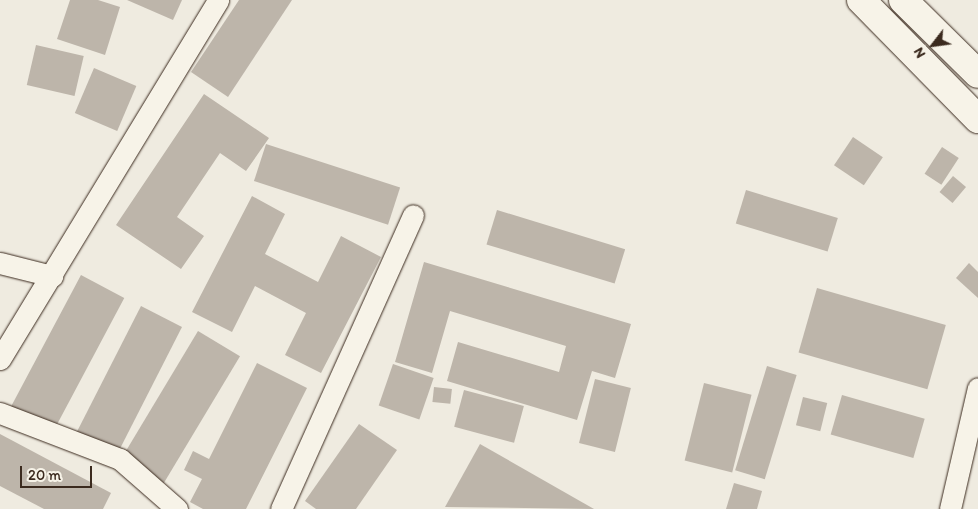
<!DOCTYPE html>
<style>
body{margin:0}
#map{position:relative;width:978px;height:509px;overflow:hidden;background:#efebe0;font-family:Itim,sans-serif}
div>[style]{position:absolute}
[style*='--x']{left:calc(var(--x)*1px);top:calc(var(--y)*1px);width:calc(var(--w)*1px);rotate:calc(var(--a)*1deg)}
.building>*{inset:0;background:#bdb5aa;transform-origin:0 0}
.roads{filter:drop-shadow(0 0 1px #3b2a1e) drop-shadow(0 0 1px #3b2a1e)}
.minor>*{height:21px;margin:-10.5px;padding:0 10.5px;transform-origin:10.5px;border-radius:10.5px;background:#f7f3e8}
.primary>*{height:28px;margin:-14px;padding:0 14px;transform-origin:14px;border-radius:14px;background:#f7f3e8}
span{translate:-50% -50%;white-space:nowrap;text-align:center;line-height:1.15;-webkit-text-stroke:4px #f7f3e8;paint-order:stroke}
.north{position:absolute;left:908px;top:20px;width:50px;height:50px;-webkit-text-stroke:4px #f7f3e8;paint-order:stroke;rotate:240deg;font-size:14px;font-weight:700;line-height:20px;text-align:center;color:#3b2a1e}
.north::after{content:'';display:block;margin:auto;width:18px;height:22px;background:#3b2a1e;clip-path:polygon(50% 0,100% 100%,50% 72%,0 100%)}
.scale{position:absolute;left:20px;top:466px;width:72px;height:22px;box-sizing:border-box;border:2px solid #3b2a1e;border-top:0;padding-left:6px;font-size:15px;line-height:18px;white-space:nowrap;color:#3b2a1e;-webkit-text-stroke:4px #f7f3e8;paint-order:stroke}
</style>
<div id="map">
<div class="building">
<i style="clip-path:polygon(70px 0,98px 0,120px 7px,105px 55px,57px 39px)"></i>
<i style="clip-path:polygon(127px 0,182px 0,173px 20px)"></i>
<i style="clip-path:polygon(239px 0,292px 0,228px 97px,191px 72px)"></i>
<i style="left:36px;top:45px;width:49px;height:41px;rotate:13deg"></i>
<i style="left:94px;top:68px;width:46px;height:49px;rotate:23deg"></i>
<i style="clip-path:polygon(204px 94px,269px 138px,246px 171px,220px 153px,177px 217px,204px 236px,181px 269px,116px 225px)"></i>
<i style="left:853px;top:137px;width:36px;height:34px;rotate:34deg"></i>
<i style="left:266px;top:144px;width:141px;height:39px;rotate:18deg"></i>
<i style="left:942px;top:147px;width:20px;height:32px;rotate:33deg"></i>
<i style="left:953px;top:176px;width:17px;height:21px;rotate:40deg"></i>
<i style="left:746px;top:190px;width:96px;height:35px;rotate:17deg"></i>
<i style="clip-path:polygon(252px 196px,285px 214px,265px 254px,318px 282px,341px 236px,381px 257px,321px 373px,285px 355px,306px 313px,255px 286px,232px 332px,192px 312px)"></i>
<i style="left:497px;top:210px;width:134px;height:36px;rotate:17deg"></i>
<i style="clip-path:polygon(424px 262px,631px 324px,615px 378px,592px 371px,577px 420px,447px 381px,458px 342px,559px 372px,566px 346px,450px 311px,432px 373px,395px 362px)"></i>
<i style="clip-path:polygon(969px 263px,978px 272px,978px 298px,956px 278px)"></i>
<i style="left:81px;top:275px;width:49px;height:149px;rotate:28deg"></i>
<i style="left:817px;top:288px;width:134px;height:67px;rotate:16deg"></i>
<i style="left:141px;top:306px;width:46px;height:142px;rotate:27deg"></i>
<i style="left:198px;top:331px;width:49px;height:149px;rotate:31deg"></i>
<i style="clip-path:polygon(257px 363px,307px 388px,246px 509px,203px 509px,190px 502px,202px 479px,184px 470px,193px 451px,209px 459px)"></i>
<i style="left:393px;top:364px;width:43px;height:44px;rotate:19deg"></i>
<i style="left:767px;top:366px;width:31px;height:109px;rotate:17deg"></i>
<i style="left:595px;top:379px;width:37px;height:66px;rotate:14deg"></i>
<i style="left:704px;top:383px;width:49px;height:80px;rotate:14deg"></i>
<i style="left:434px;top:387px;width:18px;height:15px;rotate:6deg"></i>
<i style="left:464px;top:390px;width:62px;height:38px;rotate:15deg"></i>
<i style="left:842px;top:395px;width:86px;height:41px;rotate:16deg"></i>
<i style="left:803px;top:397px;width:25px;height:29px;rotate:14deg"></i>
<i style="clip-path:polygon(359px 424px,397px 450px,356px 509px,316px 509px,305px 501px)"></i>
<i style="clip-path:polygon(0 434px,111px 493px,103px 509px,44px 509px,0 486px)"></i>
<i style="clip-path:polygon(480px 444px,594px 509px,445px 507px)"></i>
<i style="clip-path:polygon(734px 483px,762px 491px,757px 509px,726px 509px)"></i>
</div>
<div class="roads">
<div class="minor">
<i style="--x:0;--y:263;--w:54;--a:14"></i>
<i style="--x:0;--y:359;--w:420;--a:-58.7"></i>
<i style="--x:0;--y:413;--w:129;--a:21"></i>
<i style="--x:120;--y:459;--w:76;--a:41.3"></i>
<i style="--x:281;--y:509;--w:322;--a:-65.8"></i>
<i style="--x:950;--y:509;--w:124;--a:-77"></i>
</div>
<div class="primary">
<i style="--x:861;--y:0;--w:167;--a:45.5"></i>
<i style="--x:903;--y:0;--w:105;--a:44.6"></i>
</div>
</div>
<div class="north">N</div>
<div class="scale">20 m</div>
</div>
